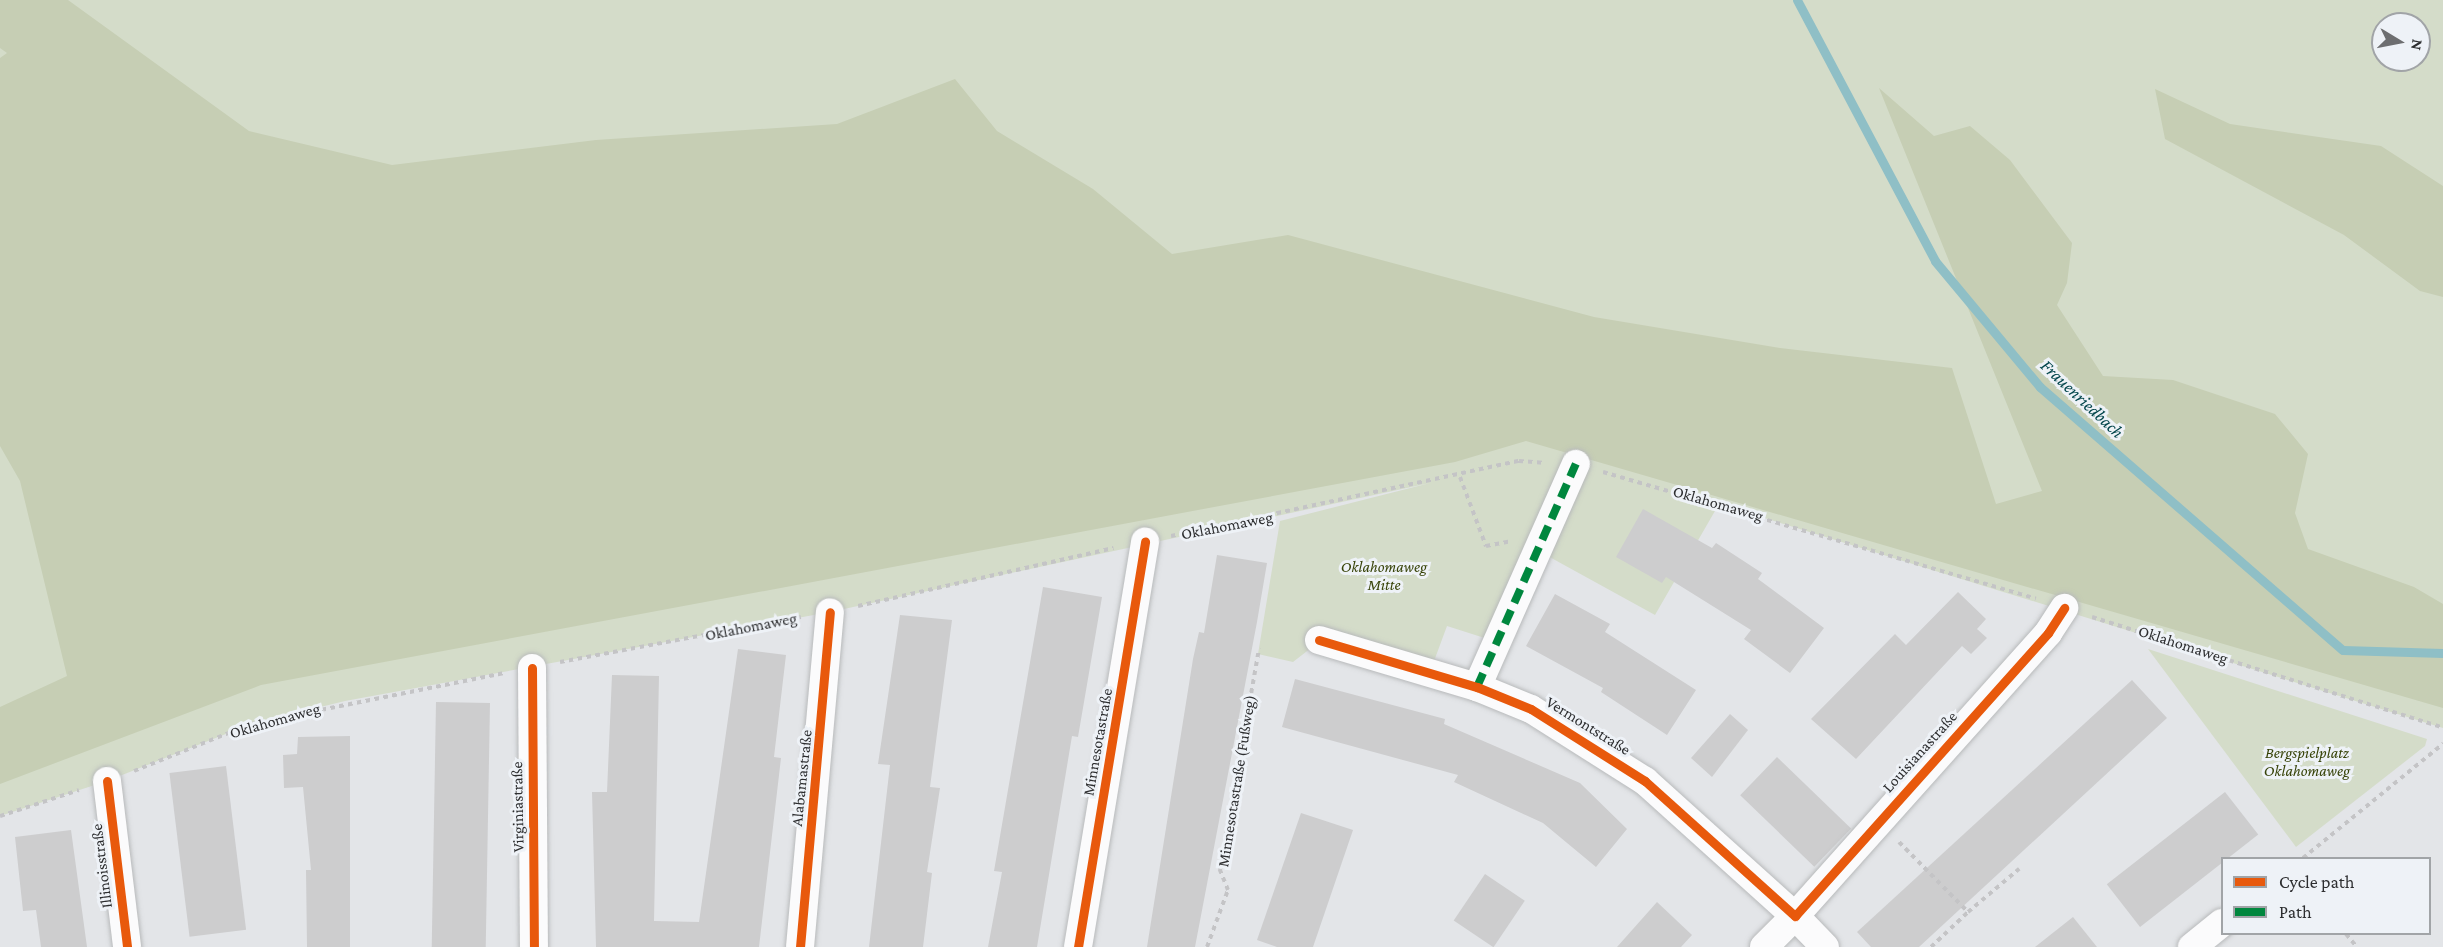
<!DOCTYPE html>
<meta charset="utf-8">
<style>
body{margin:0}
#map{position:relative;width:2443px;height:947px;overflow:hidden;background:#e3e5e8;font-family:"Crimson Pro",serif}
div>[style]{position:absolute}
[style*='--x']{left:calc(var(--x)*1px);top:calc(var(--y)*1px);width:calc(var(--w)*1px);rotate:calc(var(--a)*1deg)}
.green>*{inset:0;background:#d4dcc9}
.forest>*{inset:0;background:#c6ceb4}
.stream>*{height:9px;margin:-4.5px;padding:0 4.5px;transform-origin:4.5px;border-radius:4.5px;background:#8fbfc6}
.building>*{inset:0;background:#cdcdce;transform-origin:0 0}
.path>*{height:4px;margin-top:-2px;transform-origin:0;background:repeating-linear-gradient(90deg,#c4c4c6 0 4.5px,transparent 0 9px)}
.roads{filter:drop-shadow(0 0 2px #b8babb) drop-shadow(0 0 2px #b8babb)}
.street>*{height:28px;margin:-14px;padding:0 14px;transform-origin:14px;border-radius:14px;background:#fbfbfc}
.quiet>*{height:8px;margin-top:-4px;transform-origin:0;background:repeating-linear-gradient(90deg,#00873e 0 15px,transparent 0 23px)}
.cycleway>*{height:9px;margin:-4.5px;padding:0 4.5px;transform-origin:4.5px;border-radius:4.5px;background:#e8590c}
span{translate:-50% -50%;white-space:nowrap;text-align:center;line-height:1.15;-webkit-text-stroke:6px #eef2f7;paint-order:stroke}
.street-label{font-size:16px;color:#2d2e30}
.park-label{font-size:16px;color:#374308;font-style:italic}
.water-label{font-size:18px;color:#02454b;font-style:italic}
.legend{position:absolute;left:2221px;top:857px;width:210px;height:78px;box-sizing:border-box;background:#eef2f7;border:2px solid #a1a4a7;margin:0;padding:8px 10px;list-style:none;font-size:18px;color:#2d2e30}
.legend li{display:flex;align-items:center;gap:12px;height:30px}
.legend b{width:30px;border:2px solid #a1a4a7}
.north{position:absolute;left:2371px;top:12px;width:60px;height:60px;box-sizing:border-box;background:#eef2f7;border:2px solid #a1a4a7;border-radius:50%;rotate:100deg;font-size:16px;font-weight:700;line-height:24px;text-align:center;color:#2d2e30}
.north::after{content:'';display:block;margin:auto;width:21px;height:27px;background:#6d6e70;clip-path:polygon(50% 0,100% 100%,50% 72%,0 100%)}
</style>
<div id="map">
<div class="green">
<i style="clip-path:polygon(evenodd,0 0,2443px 0,2443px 728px,1719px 504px,1655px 615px,1535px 549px,1494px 641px,1447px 626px,1430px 672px,1320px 641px,1293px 662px,1258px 654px,1280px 521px,1430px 483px,830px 612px,345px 701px,251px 724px,107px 781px,0 816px,0 0,2383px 24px,2419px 24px,2419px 60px,2383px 60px,2383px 24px)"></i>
<i style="clip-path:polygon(2148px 649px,2427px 739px,2425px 746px,2296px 847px)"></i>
</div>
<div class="forest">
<i style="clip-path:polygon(0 0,68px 0,249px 131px,392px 165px,596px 140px,837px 124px,955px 79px,997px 131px,1093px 189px,1172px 254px,1288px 235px,1594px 317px,1780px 348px,1952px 368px,1996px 504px,2042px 491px,1879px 88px,1934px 136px,1970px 126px,2010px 160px,2072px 243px,2067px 283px,2057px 305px,2103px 376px,2173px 380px,2275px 414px,2308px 454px,2295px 513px,2308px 549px,2414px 587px,2443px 604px,2443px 708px,1526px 441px,1455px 462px,261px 685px,0 784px,0 707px,67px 676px,20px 481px,0 446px,0 58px,7px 53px,0 48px)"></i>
<i style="clip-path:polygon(2155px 89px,2230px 124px,2381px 146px,2443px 186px,2443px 297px,2420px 291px,2344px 235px,2165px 139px)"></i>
</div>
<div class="stream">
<i style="--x:1797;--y:0;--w:295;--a:62.1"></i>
<i style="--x:1935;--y:261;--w:164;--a:50.2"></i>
<i style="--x:2040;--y:387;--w:401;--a:41"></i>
<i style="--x:2343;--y:650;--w:100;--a:1.7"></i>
</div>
<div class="building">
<i style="clip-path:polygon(1643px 509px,1712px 548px,1716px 543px,1762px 573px,1758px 579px,1824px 628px,1790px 673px,1744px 639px,1751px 630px,1666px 577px,1662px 583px,1616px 557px)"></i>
<i style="clip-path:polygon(1217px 555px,1267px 563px,1257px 622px,1195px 947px,1147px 947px,1193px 659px,1199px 632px,1204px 633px)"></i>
<i style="clip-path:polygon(1043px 587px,1102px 597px,1078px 737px,1072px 736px,1037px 947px,988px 947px,1002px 872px,994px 871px)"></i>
<i style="clip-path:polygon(1958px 592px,1986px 619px,1977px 629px,1987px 638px,1971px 654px,1962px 646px,1856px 759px,1811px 719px,1895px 634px,1906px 645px)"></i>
<i style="clip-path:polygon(1555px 594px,1610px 624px,1605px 632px,1696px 690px,1667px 735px,1601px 692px,1603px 688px,1526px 646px)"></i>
<i style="clip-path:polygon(900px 615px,952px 620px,930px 787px,940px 788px,927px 872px,932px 873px,923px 947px,869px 947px,890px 765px,878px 764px)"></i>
<i style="clip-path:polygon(738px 649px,786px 655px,774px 757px,781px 758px,759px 947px,596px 947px,592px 792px,607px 792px,612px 675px,659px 676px,654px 921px,699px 922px)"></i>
<i style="clip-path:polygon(1295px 679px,1445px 719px,1444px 724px,1580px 783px,1627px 829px,1596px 867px,1543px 823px,1454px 782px,1458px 775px,1282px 727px)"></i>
<i style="clip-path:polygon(2132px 680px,2167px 718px,1919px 947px,1871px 947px,1857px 932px)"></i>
<i style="left:436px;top:702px;width:54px;height:245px;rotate:1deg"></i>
<i style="clip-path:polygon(1730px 714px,1748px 730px,1712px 777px,1691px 758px)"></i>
<i style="clip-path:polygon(350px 736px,350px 947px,307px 947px,306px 870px,311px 870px,303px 787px,284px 788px,283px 755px,297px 754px,298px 737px)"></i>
<i style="left:1777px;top:757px;width:103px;height:53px;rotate:44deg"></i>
<i style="left:226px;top:766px;width:165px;height:57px;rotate:83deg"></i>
<i style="left:2225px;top:792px;width:54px;height:150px;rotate:52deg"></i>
<i style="clip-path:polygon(1301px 813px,1353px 830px,1313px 947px,1277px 947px,1257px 940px)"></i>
<i style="clip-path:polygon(71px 830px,87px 947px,41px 947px,36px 910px,23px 911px,15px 837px)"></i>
<i style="left:1485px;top:874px;width:48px;height:56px;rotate:34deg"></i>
<i style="clip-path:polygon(1657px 902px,1692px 935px,1681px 947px,1617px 947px)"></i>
<i style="clip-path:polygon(2073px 917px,2097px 947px,2035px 947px)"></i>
</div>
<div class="path">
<i style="--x:1603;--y:472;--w:451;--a:16.3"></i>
<i style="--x:1460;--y:477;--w:74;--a:69.4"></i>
<i style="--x:1486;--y:546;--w:25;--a:-11"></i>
<i style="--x:1171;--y:536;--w:356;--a:-12.2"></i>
<i style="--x:1519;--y:461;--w:27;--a:4"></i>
<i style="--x:858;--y:606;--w:262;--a:-12.8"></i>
<i style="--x:2092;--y:617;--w:368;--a:17.5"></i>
<i style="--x:560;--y:662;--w:245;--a:-10.6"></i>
<i style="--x:134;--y:771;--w:126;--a:-21.9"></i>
<i style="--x:251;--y:724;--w:257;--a:-11.4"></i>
<i style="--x:0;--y:816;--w:83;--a:-18.2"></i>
<i style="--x:1899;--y:842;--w:98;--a:45.4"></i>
<i style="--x:1968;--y:912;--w:67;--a:-40.1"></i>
<i style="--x:2303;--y:858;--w:181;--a:-39.2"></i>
<i style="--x:2346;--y:934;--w:17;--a:50"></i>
<i style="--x:1207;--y:947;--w:61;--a:-69.8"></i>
<i style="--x:1228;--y:890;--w:22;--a:-112"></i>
<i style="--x:1220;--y:870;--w:225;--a:-80"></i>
<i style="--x:1931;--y:947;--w:51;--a:-43.4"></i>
</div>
<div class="roads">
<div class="street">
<i style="--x:1319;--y:640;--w:165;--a:16.6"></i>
<i style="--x:1477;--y:687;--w:58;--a:22.2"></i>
<i style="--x:1531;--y:709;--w:135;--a:32.3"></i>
<i style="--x:1645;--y:781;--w:202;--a:42"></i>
<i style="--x:1795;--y:916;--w:380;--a:-48.2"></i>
<i style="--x:2048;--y:633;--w:30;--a:-57"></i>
<i style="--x:532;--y:668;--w:279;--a:89.6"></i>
<i style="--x:1477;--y:687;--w:244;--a:-66.1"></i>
<i style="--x:107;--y:781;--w:167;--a:83.1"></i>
<i style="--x:800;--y:947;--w:336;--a:-84.9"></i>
<i style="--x:1078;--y:947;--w:411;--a:-80.6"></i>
<i style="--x:1764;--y:947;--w:44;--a:-45"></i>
<i style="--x:1795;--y:916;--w:43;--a:45.9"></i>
<i style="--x:2192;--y:947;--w:38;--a:-39"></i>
</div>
</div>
<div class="quiet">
<i style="--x:1477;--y:687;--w:244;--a:-66.1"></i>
</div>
<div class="cycleway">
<i style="--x:1319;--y:640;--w:165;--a:16.6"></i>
<i style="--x:1477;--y:687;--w:58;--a:22.2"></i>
<i style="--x:1531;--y:709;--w:135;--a:32.3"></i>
<i style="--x:1645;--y:781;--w:202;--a:42"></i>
<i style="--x:1795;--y:916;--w:380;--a:-48.2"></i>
<i style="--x:2048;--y:633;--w:30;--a:-57"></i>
<i style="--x:532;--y:668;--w:279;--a:89.6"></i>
<i style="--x:107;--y:781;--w:167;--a:83.1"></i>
<i style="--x:800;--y:947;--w:336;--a:-84.9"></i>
<i style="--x:1078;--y:947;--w:411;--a:-80.6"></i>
</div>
<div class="street-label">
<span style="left:1718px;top:504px;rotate:16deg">Oklahomaweg</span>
<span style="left:1227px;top:526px;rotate:-11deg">Oklahomaweg</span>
<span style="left:751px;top:627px;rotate:-11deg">Oklahomaweg</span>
<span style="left:2183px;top:645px;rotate:18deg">Oklahomaweg</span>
<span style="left:275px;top:721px;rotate:-16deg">Oklahomaweg</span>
<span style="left:1588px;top:726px;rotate:32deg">Vermontstraße</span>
<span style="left:1098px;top:742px;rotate:-80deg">Minnesotastraße</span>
<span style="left:1920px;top:752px;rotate:-48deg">Louisianastraße</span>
<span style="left:802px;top:778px;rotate:-84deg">Alabamastraße</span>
<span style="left:1237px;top:781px;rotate:-81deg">Minnesotastraße (Fußweg)</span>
<span style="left:518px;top:807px;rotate:-91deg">Virginiastraße</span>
<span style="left:102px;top:866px;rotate:-97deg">Illinoisstraße</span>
</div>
<div class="park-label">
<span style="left:1384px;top:576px">Oklahomaweg<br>Mitte</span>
<span style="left:2307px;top:762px">Bergspielplatz<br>Oklahomaweg</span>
</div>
<div class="water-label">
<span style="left:2082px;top:399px;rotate:43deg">Frauenriedbach</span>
</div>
<ul class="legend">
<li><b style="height:8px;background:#e8590c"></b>Cycle path</li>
<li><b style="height:8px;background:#00873e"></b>Path</li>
</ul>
<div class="north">N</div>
</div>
